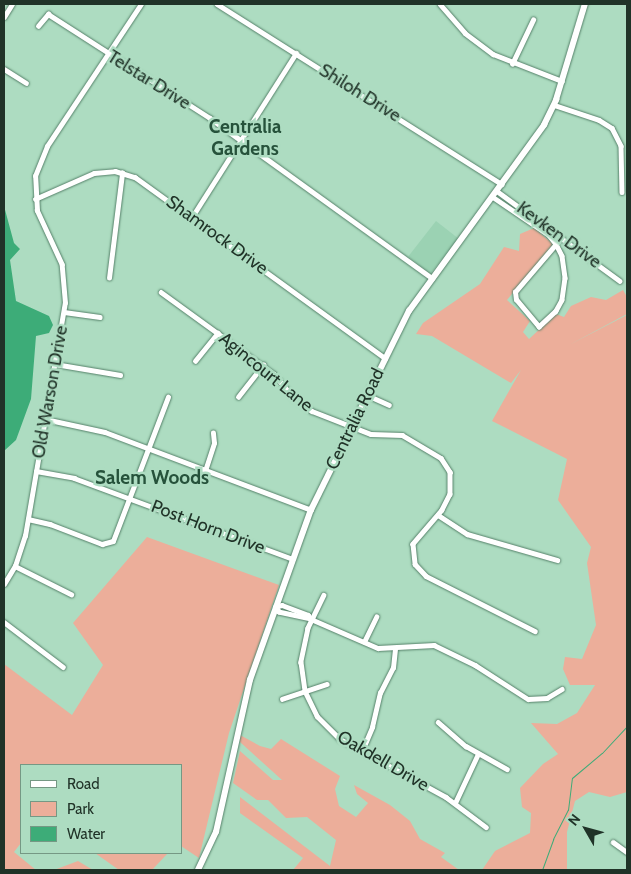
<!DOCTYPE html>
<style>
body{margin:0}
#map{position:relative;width:631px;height:874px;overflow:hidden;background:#addcc1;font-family:Cabin,sans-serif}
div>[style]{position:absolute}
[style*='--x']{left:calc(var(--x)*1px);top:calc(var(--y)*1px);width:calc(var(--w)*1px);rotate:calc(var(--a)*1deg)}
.built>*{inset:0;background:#9bd2b3;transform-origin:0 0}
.green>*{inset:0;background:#ecae9a}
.water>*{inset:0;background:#3dac78}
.stream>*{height:1px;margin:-0.5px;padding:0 0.5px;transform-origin:0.5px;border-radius:0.5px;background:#3dac78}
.roads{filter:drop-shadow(0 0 1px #558169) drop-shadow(0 0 1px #558169)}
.minor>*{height:4.5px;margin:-2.25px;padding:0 2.25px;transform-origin:2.25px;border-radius:2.25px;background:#fff}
.major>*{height:5.5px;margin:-2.75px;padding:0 2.75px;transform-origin:2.75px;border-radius:2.75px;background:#fff}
span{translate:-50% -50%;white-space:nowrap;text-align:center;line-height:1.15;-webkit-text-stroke:5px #addcc1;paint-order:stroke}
.street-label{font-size:18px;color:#203328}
.neighbourhood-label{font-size:19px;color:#26523b;font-weight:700}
.frame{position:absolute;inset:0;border:5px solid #203328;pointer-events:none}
.legend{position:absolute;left:20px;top:764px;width:162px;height:90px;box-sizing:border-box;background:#addcc1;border:1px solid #759884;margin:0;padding:6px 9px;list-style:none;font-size:15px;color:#203328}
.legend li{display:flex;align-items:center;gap:10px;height:25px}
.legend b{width:25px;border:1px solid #759884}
.north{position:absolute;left:561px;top:804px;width:50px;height:50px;-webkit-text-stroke:4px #addcc1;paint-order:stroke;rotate:308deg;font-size:14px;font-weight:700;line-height:20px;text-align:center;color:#203328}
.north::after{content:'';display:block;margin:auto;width:18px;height:22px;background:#203328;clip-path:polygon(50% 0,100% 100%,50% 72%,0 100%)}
</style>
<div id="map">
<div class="built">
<i style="left:436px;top:221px;width:28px;height:45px;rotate:38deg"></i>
</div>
<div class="green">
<i style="clip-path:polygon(534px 228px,553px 244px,507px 300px,530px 321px,523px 332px,529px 339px,556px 314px,564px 317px,571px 306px,591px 297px,606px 300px,623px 290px,627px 297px,627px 314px,569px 345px,627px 315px,627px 792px,610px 797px,589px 792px,575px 801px,567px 832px,567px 870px,482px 870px,495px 851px,530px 833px,531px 813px,522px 807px,520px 788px,543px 764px,558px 754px,531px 723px,557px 724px,577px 713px,595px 685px,570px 685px,563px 669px,565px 657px,582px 659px,596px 625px,587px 563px,591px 547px,558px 500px,567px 459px,492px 421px,521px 370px,511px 383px,432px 336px,416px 334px,423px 323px,480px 284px,504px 247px,519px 251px,520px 234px)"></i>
<i style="clip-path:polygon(147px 537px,279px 585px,229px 733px,199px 858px,181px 846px,181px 765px,21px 765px,21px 843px,14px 852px,36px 870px,4px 870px,4px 664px,72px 715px,103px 665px,73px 623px)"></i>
<i style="clip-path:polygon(240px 735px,260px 746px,271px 749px,281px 739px,340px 776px,335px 789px,339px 806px,356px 817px,368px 803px,357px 794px,354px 785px,390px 805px,410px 821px,420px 839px,445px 853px,441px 857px,459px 870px,293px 870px,303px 858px,240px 813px,240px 797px,330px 866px,336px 840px,307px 817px,286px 818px,268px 800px,257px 800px,233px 783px,240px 751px,273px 780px,282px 780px,240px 742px)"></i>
<i style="clip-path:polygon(95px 853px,168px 853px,152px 870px,119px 870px)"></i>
<i style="clip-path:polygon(78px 861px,93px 870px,54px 870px)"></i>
</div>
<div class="water">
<i style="clip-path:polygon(4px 206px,14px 243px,20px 249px,10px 260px,16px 301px,49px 316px,53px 325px,49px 333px,36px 336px,31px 399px,16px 440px,4px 451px)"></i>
</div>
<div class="stream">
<i style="--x:542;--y:870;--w:33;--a:-70"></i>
<i style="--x:553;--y:839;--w:33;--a:-63"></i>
<i style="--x:568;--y:810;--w:32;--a:-83"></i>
<i style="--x:572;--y:778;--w:39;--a:-40"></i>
<i style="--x:602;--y:753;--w:37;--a:-47"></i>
</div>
<div class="roads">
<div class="minor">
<i style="--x:217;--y:4;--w:337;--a:32.3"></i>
<i style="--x:440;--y:4;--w:38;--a:49"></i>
<i style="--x:465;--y:33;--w:35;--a:37"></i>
<i style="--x:493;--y:54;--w:74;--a:21.4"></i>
<i style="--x:4;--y:17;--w:15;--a:-58"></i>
<i style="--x:38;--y:26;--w:16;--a:-50"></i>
<i style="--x:48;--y:14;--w:193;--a:32.7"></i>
<i style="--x:210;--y:118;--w:274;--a:35.8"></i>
<i style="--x:512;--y:64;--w:49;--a:-64.5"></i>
<i style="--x:4;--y:69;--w:26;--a:32"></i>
<i style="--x:554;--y:105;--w:47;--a:18.4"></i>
<i style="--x:599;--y:120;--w:15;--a:32"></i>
<i style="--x:612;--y:128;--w:20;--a:63"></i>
<i style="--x:621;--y:146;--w:46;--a:88.8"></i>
<i style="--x:497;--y:191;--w:152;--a:36.2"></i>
<i style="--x:493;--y:197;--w:68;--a:34.2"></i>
<i style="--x:549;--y:235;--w:11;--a:52"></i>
<i style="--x:556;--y:244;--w:13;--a:63"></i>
<i style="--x:562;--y:256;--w:22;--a:82"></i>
<i style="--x:565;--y:278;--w:22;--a:98"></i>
<i style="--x:562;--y:300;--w:13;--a:119"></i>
<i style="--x:556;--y:311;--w:23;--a:137"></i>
<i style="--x:539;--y:327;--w:35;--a:-130"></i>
<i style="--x:516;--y:300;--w:8;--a:-97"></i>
<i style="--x:515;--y:292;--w:63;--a:-49.5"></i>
<i style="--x:35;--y:199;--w:64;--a:-23.8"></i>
<i style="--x:94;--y:173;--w:21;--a:-5"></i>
<i style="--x:115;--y:171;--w:21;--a:17"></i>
<i style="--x:135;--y:177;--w:309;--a:35.9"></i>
<i style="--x:192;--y:217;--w:194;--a:-57.6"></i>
<i style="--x:109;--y:278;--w:106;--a:-82.9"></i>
<i style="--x:161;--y:292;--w:140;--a:36"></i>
<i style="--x:274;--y:374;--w:31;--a:50"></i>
<i style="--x:294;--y:398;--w:22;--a:36"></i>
<i style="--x:312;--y:411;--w:63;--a:21.3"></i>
<i style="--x:371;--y:434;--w:31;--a:2"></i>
<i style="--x:402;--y:435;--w:45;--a:30.5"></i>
<i style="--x:441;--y:458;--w:17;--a:57"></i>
<i style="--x:450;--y:472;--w:22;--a:90"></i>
<i style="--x:450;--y:494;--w:18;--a:117"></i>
<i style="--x:442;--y:510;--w:45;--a:130.5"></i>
<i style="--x:413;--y:544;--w:20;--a:84"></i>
<i style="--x:415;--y:564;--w:16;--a:47"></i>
<i style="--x:426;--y:576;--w:122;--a:26.8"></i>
<i style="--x:64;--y:312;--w:36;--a:8"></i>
<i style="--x:195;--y:361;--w:36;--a:-51"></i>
<i style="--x:55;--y:364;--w:66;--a:9.6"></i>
<i style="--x:367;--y:395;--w:24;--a:24"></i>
<i style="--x:238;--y:397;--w:41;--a:-52"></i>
<i style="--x:45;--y:419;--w:61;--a:12.2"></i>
<i style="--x:105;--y:432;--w:220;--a:20.7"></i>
<i style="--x:36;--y:471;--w:39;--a:10"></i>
<i style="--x:74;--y:478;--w:233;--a:20.3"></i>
<i style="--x:205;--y:471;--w:29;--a:-72"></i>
<i style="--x:214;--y:443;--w:10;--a:-96"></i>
<i style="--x:438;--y:515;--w:35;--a:33"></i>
<i style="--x:467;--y:534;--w:94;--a:16.1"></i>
<i style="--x:28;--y:519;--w:23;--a:13"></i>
<i style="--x:50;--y:524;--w:56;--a:21"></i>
<i style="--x:102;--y:544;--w:11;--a:-15"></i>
<i style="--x:113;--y:541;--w:154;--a:-69.1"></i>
<i style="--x:15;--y:566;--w:63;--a:26.6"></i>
<i style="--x:4;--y:584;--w:21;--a:-59"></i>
<i style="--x:15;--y:566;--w:32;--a:-72"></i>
<i style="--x:25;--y:536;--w:236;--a:-80.3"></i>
<i style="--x:65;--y:303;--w:38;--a:-95"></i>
<i style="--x:62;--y:265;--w:60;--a:-114.8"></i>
<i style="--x:37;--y:211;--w:35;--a:-93"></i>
<i style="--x:35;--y:176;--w:32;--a:-68"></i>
<i style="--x:47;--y:146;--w:170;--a:-56.5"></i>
<i style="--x:324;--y:595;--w:37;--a:116"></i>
<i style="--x:308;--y:628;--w:35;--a:102"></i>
<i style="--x:301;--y:662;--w:29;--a:82"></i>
<i style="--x:305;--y:691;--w:28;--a:64"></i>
<i style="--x:317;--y:716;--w:33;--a:45"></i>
<i style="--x:340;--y:739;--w:121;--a:28.7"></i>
<i style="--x:446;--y:797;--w:50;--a:36.9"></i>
<i style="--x:311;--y:619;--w:33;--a:-168"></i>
<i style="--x:279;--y:612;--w:6;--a:-129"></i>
<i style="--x:275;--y:607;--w:7;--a:-16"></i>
<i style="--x:282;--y:605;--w:28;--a:21"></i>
<i style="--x:308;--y:615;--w:5;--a:53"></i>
<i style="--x:311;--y:619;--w:73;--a:23.4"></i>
<i style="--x:378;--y:648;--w:56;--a:-3.1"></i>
<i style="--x:434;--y:645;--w:46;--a:26"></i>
<i style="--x:475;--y:665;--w:63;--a:32.7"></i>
<i style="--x:528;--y:699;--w:19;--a:-3"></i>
<i style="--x:547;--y:698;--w:17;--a:-31"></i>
<i style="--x:4;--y:622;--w:74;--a:37.3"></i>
<i style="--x:364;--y:642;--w:28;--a:-64"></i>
<i style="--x:282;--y:699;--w:47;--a:-18.4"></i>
<i style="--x:438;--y:722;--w:37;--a:41"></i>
<i style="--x:466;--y:746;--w:47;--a:29.3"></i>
<i style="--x:362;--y:751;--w:26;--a:-67"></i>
<i style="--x:372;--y:727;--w:35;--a:-77"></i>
<i style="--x:380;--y:693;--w:28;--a:-63"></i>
<i style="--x:393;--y:668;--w:19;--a:-84"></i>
<i style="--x:455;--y:803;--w:54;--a:-64.9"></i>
<i style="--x:613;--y:842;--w:17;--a:36"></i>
</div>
<div class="major">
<i style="--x:198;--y:870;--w:42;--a:-64.7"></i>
<i style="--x:216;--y:832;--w:156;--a:-77.4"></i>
<i style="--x:250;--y:680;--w:181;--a:-70.3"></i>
<i style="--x:311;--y:510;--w:222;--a:-63.8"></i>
<i style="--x:409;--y:311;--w:230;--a:-54"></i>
<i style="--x:544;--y:125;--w:28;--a:-64"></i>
<i style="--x:556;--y:100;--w:100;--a:-73.2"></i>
</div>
</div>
<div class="street-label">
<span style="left:149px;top:80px;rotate:32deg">Telstar Drive</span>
<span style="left:360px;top:93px;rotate:32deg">Shiloh Drive</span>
<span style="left:217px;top:235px;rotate:36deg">Shamrock Drive</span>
<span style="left:559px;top:235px;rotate:36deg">Kevken Drive</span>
<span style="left:266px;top:372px;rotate:39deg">Agincourt Lane</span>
<span style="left:50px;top:392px;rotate:-80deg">Old Warson Drive</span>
<span style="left:355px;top:419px;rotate:-64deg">Centralia Road</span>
<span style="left:208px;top:527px;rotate:21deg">Post Horn Drive</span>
<span style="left:383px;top:761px;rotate:30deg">Oakdell Drive</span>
</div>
<div class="neighbourhood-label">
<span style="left:245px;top:138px">Centralia<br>Gardens</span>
<span style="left:152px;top:478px">Salem Woods</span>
</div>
<div class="frame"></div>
<ul class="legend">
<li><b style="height:6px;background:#fff"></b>Road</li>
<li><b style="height:14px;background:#ecae9a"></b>Park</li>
<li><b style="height:14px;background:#3dac78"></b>Water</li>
</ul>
<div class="north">N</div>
</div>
